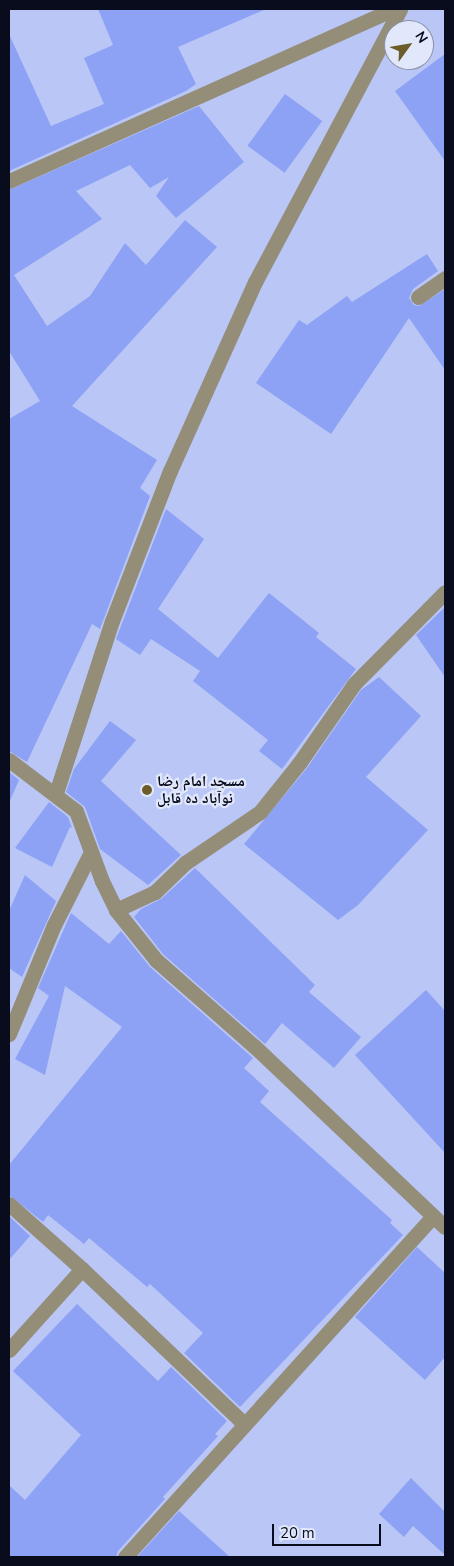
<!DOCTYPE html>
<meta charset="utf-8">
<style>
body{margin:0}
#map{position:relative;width:454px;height:1566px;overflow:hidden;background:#b9c6f6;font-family:"Nunito Sans","Noto Naskh Arabic",sans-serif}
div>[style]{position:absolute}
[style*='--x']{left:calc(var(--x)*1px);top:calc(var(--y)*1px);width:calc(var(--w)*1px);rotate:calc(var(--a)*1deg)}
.building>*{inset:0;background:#8da2f5;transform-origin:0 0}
.minor>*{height:15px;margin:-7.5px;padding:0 7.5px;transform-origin:7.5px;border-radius:7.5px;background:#948e79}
.dots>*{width:14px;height:14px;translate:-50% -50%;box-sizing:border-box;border:2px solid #e2e8fc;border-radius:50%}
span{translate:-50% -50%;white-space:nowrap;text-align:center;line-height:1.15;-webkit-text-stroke:4.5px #e2e8fc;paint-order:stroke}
.poi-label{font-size:15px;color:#090c1c;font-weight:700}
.left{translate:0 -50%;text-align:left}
.frame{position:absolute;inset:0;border:10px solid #090c1c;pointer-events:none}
.north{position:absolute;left:384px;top:20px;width:50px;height:50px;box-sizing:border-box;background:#e2e8fc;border:1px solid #8b90a2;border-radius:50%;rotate:58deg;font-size:14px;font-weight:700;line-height:20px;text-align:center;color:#090c1c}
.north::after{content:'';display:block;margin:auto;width:18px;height:22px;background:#6b5c29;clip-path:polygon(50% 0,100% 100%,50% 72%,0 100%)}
.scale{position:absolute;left:272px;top:1524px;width:109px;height:22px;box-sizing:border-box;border:2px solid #090c1c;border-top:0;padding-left:6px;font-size:15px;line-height:18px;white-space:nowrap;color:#090c1c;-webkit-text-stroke:4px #e2e8fc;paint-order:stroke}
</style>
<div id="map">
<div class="building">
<i style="clip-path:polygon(98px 9px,266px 9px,178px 47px,196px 84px,186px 91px,9px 171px,9px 34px,51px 126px,104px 104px,84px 58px,113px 45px)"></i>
<i style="clip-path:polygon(445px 54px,445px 161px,395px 91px)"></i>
<i style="left:285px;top:94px;width:46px;height:64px;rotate:36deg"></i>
<i style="clip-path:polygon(199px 106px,244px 162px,176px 218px,156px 196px,169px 177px,150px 188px,130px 165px,76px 191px,102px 219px,14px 275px,47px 326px,90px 296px,125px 243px,146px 265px,185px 220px,217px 247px,72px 406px,157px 460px,140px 488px,150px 496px,100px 629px,92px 624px,27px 762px,9px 751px,9px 419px,40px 401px,9px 351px,9px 190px)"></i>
<i style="clip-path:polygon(427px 254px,438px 271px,413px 289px,409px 298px,414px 305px,419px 306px,445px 289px,445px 370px,409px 318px,331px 434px,256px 383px,299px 320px,307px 325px,347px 296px,352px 302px)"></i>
<i style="clip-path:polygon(166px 509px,204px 539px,158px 609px,218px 658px,269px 593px,319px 633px,316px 637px,356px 669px,282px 769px,259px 751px,268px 740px,193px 681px,200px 671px,151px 639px,140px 655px,116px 639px)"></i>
<i style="clip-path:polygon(445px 607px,445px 677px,416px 635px)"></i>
<i style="clip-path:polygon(379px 677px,421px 716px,366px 777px,428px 830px,358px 905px,338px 920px,244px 844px,307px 768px,361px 690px)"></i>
<i style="clip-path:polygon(110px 721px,136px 740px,101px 781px,181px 855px,148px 885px,100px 849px,85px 807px,66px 792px,74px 769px)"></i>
<i style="clip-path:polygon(9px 772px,19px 780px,9px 803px)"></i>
<i style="clip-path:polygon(49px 802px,68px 817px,72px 828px,70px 827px,52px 867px,15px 848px)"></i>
<i style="clip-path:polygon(195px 868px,315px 985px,309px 992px,361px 1037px,334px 1068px,282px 1023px,265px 1044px,163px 954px,134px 917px,141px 909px,161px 899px)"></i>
<i style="clip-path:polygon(25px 875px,56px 901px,22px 977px,9px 968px,9px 911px)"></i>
<i style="clip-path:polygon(71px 913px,109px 944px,121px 931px,150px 967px,253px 1058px,244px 1068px,269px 1091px,260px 1102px,392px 1220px,390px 1223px,403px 1235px,240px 1407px,184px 1353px,203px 1333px,150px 1284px,147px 1287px,89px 1238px,84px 1244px,48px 1215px,43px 1222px,9px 1195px,9px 1165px,122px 1027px,65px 986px,45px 1075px,15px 1059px,49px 996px,38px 988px)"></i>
<i style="clip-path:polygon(426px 990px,445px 1011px,445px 1153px,355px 1055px)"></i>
<i style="clip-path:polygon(9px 1216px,30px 1236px,9px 1260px)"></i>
<i style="clip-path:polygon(417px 1247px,445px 1273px,445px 1357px,425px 1380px,355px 1317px)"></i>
<i style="clip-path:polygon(77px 1304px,158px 1381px,171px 1367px,227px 1421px,215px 1434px,218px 1436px,163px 1497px,165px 1499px,118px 1551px,116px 1557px,9px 1557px,9px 1485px,25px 1500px,81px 1435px,13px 1371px)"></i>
<i style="clip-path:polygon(411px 1478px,445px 1512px,445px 1555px,413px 1526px,404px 1537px,379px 1514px)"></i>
<i style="clip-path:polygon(179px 1511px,230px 1557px,137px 1557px)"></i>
</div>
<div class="minor">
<i style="--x:9;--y:181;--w:421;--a:-24.1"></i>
<i style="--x:418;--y:297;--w:33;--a:-35"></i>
<i style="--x:9;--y:760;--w:84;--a:37.3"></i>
<i style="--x:76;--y:811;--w:75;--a:69.6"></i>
<i style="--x:102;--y:881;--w:32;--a:64"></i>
<i style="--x:116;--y:910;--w:64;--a:51.3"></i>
<i style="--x:156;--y:960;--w:130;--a:41.3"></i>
<i style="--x:254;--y:1046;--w:263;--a:43.5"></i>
<i style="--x:56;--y:793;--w:181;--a:-72"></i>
<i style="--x:112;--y:621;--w:161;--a:-68.9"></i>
<i style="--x:170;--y:471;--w:207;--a:-65.8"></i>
<i style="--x:255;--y:282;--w:309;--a:-62"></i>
<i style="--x:116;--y:910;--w:43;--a:-24.8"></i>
<i style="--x:155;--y:892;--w:42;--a:-44"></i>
<i style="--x:185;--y:863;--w:91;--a:-34.2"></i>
<i style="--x:260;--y:812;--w:64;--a:-51.3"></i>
<i style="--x:300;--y:762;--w:95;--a:-55.3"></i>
<i style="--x:354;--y:684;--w:129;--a:-45.3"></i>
<i style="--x:9;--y:1034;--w:118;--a:-67.6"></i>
<i style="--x:54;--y:925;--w:82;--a:-63.1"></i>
<i style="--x:9;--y:1204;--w:98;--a:41.7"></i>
<i style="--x:82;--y:1269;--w:224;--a:43.7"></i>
<i style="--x:9;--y:1350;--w:109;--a:-48"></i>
<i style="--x:125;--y:1557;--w:458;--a:-47.9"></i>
</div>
<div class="dots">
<i style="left:147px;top:790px;background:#6b5c29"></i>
</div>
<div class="poi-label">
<span class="left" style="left:157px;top:790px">مسجد امام رضا<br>نوآباد ده قابل</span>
</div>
<div class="frame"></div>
<div class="north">N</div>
<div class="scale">20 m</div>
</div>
